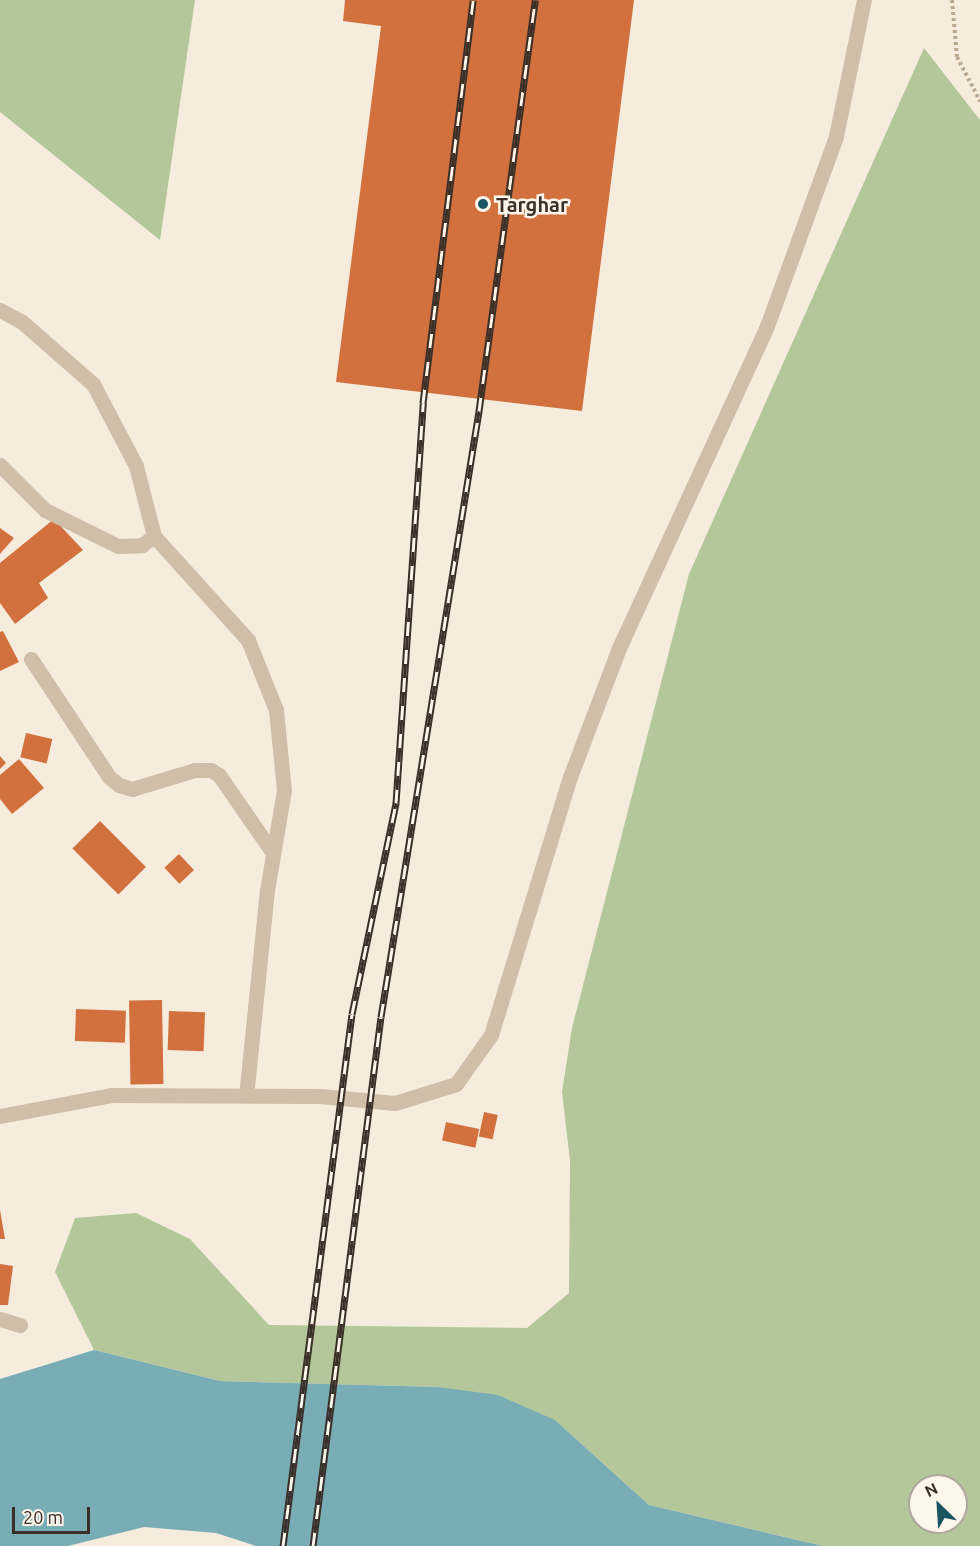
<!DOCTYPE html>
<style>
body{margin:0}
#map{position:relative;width:980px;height:1546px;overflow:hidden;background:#f5ecde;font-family:Ubuntu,sans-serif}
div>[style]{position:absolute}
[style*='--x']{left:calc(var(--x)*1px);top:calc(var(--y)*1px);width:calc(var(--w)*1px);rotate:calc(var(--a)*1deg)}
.green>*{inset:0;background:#b4c79b}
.water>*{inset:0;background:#79adb6}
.building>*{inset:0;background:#d3713e;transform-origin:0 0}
.path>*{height:4px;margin-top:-2px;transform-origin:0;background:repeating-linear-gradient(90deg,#bba891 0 3px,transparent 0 6px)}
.street>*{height:15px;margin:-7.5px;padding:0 7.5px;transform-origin:7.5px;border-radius:7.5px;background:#cfbea8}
.rail>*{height:7px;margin-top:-3.5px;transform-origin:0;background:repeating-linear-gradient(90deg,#fcf6eb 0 14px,#3b3029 0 28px);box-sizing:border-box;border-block:2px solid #3b3029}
.dots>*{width:16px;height:16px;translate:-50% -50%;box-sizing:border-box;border:3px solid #fcf6eb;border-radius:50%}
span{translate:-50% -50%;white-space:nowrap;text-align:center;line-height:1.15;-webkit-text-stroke:5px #fcf6eb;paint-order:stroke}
.poi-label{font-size:20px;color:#3b3029;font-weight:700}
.left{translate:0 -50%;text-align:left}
.north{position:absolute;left:908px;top:1474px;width:60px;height:60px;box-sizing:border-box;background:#fcf6eb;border:2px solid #afa79d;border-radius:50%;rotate:335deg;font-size:16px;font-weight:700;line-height:24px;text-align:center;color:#3b3029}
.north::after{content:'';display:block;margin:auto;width:21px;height:27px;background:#195662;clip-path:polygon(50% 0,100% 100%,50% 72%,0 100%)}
.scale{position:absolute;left:12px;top:1507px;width:78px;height:27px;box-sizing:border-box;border:3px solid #3b3029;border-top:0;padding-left:8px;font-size:18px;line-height:21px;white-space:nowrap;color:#3b3029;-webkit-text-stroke:4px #fcf6eb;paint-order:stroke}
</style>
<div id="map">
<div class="green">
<i style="clip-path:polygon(0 0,195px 0,160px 240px,0 112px)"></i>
<i style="clip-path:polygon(evenodd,924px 48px,980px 120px,980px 1546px,823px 1546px,649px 1505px,555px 1420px,438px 1387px,220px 1381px,94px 1350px,55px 1272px,75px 1218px,136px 1213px,190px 1239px,269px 1325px,527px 1328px,569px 1293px,570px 1161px,562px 1092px,572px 1028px,689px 574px,924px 48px,920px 1486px,956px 1486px,956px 1522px,920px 1522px,920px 1486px)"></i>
</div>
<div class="water">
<i style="clip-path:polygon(94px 1350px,220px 1381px,438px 1387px,498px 1395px,555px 1420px,649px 1505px,823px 1546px,256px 1546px,216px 1533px,144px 1527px,68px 1546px,0 1546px,0 1379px)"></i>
</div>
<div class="building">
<i style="clip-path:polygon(345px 0,634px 0,582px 411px,336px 382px,381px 26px,343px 21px)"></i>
<i style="clip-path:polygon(54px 519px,83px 550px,39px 583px,48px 598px,15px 624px,0 603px,0 563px)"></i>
<i style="clip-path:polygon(0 528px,14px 538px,0 554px)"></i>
<i style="clip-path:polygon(3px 631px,19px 662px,0 671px,0 632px)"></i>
<i style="left:26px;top:733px;width:27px;height:25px;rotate:13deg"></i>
<i style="clip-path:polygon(0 756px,6px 763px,0 769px)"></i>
<i style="clip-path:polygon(19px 759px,44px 788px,12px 814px,0 799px,0 775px)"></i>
<i style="left:100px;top:821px;width:65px;height:39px;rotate:45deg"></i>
<i style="left:179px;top:854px;width:22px;height:20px;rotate:47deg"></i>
<i style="left:162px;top:1000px;width:84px;height:33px;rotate:89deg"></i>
<i style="left:76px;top:1009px;width:50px;height:32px;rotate:2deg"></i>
<i style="left:169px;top:1011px;width:36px;height:39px;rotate:2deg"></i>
<i style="left:484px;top:1112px;width:14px;height:25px;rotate:12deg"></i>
<i style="left:446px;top:1122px;width:34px;height:19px;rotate:12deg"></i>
<i style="clip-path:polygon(0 1210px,5px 1239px,0 1239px)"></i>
<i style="clip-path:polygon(0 1264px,13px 1266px,8px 1305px,0 1305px)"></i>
</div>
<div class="path">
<i style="--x:952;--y:0;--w:57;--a:85"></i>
<i style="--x:957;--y:57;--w:50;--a:62.4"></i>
</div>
<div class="street">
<i style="--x:0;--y:310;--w:24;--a:28"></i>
<i style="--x:21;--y:321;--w:96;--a:41.2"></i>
<i style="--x:93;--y:384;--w:93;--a:62.3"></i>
<i style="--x:136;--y:466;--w:72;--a:75.6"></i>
<i style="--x:154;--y:536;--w:140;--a:47.9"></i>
<i style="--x:248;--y:640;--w:75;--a:68.2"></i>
<i style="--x:276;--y:710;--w:80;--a:84.3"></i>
<i style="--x:284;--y:790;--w:101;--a:99.6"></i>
<i style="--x:267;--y:890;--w:206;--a:95.8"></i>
<i style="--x:0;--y:465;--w:64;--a:45"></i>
<i style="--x:45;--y:510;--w:81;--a:26.3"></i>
<i style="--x:118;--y:546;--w:24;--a:-2"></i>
<i style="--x:142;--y:545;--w:15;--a:-37"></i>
<i style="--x:31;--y:659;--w:141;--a:56.5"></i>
<i style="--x:109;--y:777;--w:13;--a:39"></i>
<i style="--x:119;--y:785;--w:14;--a:17"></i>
<i style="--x:132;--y:789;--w:66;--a:-16.8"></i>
<i style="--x:195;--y:770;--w:16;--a:0"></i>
<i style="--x:211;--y:770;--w:9;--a:32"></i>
<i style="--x:219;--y:775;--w:95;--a:55.3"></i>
<i style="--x:0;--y:1116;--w:113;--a:-10.7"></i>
<i style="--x:111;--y:1095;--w:210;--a:0.3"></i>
<i style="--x:321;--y:1096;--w:74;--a:5.4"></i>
<i style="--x:395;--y:1103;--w:64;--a:-17.3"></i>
<i style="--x:456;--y:1084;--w:60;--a:-54.5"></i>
<i style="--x:491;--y:1035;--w:270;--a:-73"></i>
<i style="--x:570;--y:777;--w:138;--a:-69.2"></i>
<i style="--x:619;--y:648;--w:354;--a:-65.3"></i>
<i style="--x:767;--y:326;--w:202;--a:-70"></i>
<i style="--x:836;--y:136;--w:139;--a:-78.4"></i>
<i style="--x:0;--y:1319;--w:21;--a:17"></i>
</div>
<div class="rail">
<i style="--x:283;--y:1546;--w:536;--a:-82.61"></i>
<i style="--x:352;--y:1014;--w:216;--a:-78.2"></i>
<i style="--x:396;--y:803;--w:401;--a:-86.1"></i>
<i style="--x:423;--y:403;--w:406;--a:-82.9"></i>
<i style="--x:313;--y:1546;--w:533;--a:-82.68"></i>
<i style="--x:381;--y:1017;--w:614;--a:-80.81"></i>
<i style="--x:479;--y:411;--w:415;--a:-82.2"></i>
</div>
<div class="dots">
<i style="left:483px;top:204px;background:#195662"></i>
</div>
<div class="poi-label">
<span class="left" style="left:496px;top:204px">Targhar</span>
</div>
<div class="north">N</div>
<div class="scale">20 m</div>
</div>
